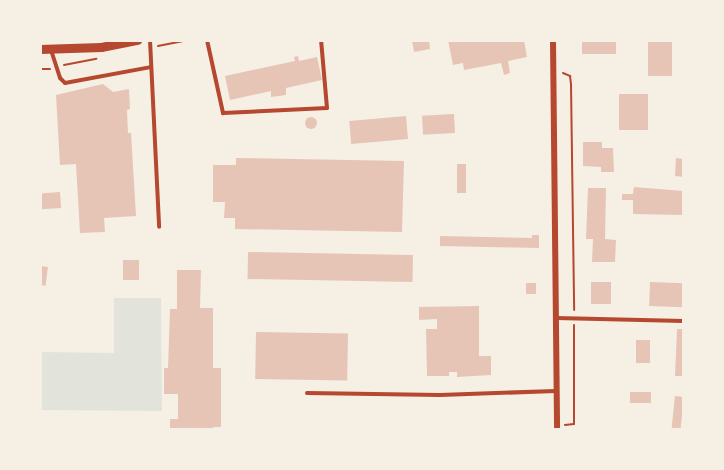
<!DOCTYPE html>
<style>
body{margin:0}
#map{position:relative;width:724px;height:470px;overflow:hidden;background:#f6efe4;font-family:"Sofia Sans Condensed",sans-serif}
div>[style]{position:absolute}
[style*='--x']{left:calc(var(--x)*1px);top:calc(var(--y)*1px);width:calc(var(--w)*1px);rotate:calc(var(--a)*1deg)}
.green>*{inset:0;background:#e2e4dc}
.building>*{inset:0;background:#e6c5b7;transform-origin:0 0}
.round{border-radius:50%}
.path>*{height:2px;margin:-1px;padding:0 1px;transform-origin:1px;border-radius:1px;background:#b5482f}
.service>*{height:4px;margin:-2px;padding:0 2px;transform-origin:2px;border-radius:2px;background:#b5482f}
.minor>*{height:6px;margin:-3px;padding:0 3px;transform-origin:3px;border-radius:3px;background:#b5482f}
.tertiary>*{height:9px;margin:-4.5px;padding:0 4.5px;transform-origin:4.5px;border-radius:4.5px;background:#b5482f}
span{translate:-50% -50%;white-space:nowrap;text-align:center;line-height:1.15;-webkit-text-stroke:5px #f6efe4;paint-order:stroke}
.frame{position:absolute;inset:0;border:42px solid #f6efe4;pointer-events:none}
</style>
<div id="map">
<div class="green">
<i style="clip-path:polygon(114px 298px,161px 298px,162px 411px,41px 410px,41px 352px,114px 353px)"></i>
</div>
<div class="building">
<i style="clip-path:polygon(412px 40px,429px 40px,430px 49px,414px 52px)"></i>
<i style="clip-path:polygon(448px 40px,524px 40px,527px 57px,508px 61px,510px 73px,504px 75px,501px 63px,464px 70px,463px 63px,453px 65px)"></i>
<i style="left:582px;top:40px;width:34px;height:14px"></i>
<i style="left:648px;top:40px;width:24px;height:36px"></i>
<i style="clip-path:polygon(298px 56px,299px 61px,317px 57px,322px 80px,286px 88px,286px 95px,271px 97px,271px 91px,230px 100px,225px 76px,295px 61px,294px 57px)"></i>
<i style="clip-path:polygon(103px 84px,113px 92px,129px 89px,130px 109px,127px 110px,128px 133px,131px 133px,136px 216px,104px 218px,105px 232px,80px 233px,76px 164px,60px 165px,56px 95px)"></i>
<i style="left:619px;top:94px;width:29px;height:36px"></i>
<i style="left:454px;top:114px;width:19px;height:32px;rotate:87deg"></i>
<i style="left:406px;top:116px;width:23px;height:57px;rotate:85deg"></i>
<i class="round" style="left:305px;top:117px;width:12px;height:12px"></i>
<i style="clip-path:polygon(583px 142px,602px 142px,602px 148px,613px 148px,614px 172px,601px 172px,601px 167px,583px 166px)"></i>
<i style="clip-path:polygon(236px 158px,404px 161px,402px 232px,235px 229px,235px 218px,224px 218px,225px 202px,213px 202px,213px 165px,236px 165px)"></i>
<i style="clip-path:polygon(676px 158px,684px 159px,684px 177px,675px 176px)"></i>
<i style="left:457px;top:164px;width:9px;height:29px"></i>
<i style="clip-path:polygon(634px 187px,684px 191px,684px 215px,633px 214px,633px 200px,622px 200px,622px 194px,633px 194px)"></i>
<i style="clip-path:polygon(588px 188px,606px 188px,605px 239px,616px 240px,615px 262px,592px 262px,593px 239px,586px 239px)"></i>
<i style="left:60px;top:192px;width:16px;height:20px;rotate:86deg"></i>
<i style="clip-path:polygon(532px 235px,539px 235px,539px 248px,440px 246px,440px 236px,532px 238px)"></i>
<i style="left:248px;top:252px;width:165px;height:27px;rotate:1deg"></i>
<i style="left:123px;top:260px;width:16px;height:20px"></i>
<i style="left:40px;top:266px;width:8px;height:19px;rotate:7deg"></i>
<i style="clip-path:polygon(177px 270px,201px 270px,200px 308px,213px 308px,213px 368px,221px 368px,221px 427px,213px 427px,213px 430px,170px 430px,170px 419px,178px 419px,178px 394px,164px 394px,164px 368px,168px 368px,170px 309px,177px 309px)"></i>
<i style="left:591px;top:282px;width:20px;height:22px"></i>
<i style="left:650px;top:282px;width:34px;height:24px;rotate:2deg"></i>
<i style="left:526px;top:283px;width:10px;height:11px"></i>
<i style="clip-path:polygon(479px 306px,479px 356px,491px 356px,491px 375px,457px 377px,457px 372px,449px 372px,449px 376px,427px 376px,426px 329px,437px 329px,437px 319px,419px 320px,419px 307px)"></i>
<i style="clip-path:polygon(677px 329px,684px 329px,684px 376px,675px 376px)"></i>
<i style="left:256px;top:332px;width:92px;height:47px;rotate:1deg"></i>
<i style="left:636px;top:340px;width:14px;height:23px"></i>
<i style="left:630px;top:392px;width:21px;height:11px"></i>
<i style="left:675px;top:396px;width:9px;height:34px;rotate:6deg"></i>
</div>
<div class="path">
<i style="--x:158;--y:46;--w:31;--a:-11"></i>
<i style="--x:64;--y:65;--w:33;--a:-11"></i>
<i style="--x:40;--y:69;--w:10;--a:0"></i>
<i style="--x:563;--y:73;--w:8;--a:23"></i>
<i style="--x:570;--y:76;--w:8;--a:83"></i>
<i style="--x:571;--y:84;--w:226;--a:89.2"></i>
<i style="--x:565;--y:425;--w:9;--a:-6"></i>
<i style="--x:574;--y:424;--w:99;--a:-90"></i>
</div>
<div class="service">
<i style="--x:150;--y:40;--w:187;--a:87.2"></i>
<i style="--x:207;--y:40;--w:75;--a:77.6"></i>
<i style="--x:223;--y:113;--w:104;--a:-2.8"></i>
<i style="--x:327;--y:108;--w:68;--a:-95"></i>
<i style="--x:51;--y:50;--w:29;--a:72"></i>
<i style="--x:60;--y:78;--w:7;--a:45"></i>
<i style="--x:65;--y:83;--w:87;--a:-10.5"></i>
<i style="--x:556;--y:318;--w:128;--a:1.3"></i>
<i style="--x:307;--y:393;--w:133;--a:0.9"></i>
<i style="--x:440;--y:395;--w:116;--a:-2"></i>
</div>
<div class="minor">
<i style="--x:553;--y:40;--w:390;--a:89.4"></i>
</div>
<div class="tertiary">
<i style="--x:40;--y:49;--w:61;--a:-1.9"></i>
<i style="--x:101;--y:47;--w:37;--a:-11"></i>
</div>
<div class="frame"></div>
</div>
